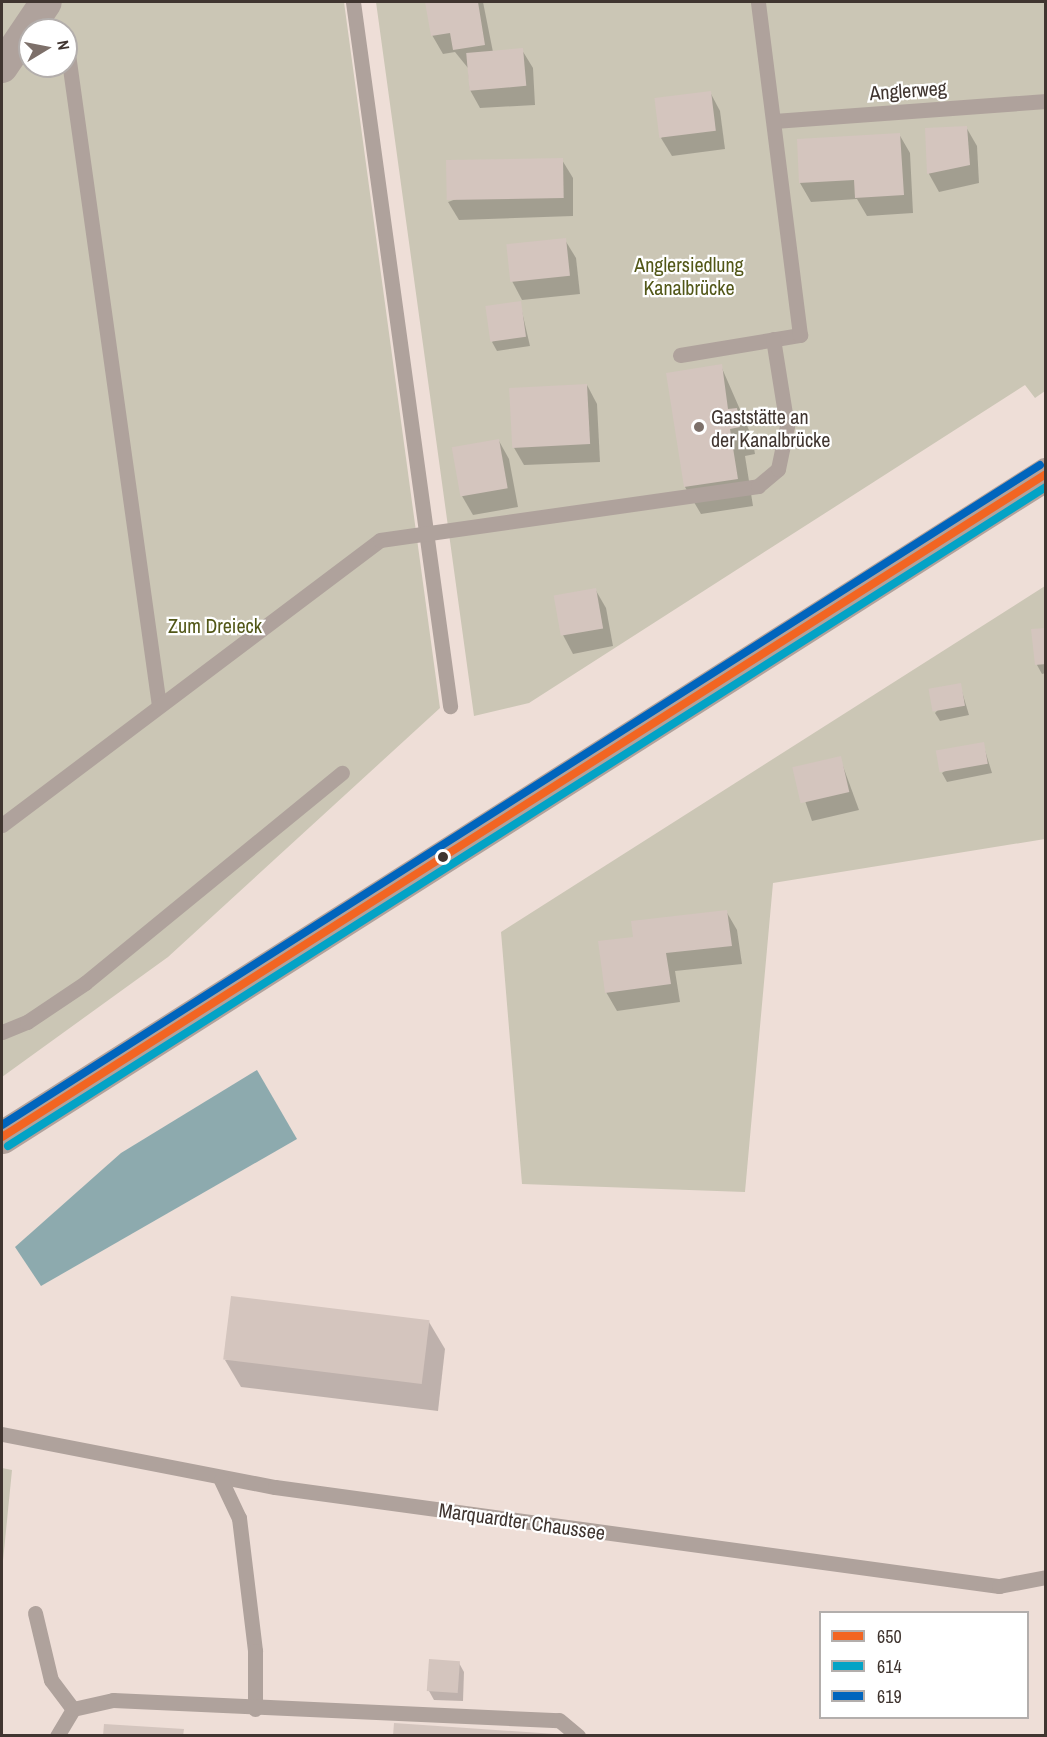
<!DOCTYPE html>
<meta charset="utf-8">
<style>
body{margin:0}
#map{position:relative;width:1047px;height:1737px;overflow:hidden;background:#eeded7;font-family:"Archivo Narrow",sans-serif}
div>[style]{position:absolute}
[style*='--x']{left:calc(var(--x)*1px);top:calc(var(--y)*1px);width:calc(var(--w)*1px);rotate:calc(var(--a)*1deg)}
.green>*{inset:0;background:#cbc6b5}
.water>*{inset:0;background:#8daaae}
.shadow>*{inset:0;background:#0003}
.building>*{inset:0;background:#d4c5be;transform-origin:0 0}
.lane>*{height:15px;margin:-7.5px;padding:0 7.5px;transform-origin:7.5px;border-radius:7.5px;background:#afa29c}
.street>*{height:32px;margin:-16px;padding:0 16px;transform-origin:16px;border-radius:16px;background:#afa29c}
.primary>*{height:33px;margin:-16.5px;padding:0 16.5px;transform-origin:16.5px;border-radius:16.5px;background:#b2a29c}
.bus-1>*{height:8px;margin:-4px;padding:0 4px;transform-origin:4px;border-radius:4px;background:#f26522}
.bus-2>*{height:8px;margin:-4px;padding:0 4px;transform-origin:4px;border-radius:4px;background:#03a3c6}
.bus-3>*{height:8px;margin:-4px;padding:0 4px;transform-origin:4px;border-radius:4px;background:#0065bd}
.dots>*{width:16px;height:16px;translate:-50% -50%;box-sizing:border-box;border:3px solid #fff;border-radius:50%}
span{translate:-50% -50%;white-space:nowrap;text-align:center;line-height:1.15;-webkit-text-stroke:4.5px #fff;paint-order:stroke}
.street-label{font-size:20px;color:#403530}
.park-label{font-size:20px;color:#525718}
.poi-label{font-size:20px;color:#403530}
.left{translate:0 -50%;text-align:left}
.frame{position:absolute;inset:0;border:3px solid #403530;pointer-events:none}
.legend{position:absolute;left:819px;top:1611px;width:210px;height:108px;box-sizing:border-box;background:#fff;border:2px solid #b3aeac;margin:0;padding:8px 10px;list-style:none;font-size:18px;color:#403530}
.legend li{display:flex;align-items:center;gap:12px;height:30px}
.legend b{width:30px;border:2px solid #b3aeac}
.north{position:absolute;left:18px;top:18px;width:60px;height:60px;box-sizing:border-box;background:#fff;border:2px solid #b3aeac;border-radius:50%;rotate:80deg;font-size:16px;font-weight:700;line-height:24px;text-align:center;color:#403530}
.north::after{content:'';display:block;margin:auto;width:21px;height:27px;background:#7d706a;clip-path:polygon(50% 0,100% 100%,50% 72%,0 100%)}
</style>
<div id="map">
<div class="green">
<i style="clip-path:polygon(evenodd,2px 2px,344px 2px,440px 708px,168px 957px,2px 1077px,2px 2px,30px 30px,66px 30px,66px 66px,30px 66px,30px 30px)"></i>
<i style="clip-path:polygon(376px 2px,1045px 2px,1045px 391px,1035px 398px,1025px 385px,529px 703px,474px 716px)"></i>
<i style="clip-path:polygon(1045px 586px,1045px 839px,773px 883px,745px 1192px,522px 1184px,501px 932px)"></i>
<i style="clip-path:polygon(2px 1468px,12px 1470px,2px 1571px)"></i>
</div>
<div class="water">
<i style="clip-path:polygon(257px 1070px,297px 1139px,41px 1286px,15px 1247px,121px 1153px)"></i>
</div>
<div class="shadow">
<i style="clip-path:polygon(426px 2px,483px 2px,493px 52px,522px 50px,533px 68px,535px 105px,480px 108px,470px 90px,468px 68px,455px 52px,443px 54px,432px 35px)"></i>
<i style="clip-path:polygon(710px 92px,720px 111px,725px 149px,672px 156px,661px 138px)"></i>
<i style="clip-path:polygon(966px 127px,977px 146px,979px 183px,939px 192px,929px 174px,926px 129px)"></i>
<i style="clip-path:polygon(899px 134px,910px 153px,913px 213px,867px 216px,857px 199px,811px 202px,800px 183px,798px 141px)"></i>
<i style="clip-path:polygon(562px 160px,573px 178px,573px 216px,459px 220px,448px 202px)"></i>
<i style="clip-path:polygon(565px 240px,576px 258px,580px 294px,522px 300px,512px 281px)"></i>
<i style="clip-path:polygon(520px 303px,530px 346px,497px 351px,492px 342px)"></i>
<i style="clip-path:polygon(721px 366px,752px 437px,755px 454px,745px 456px,753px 506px,701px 514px,685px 487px,667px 374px)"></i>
<i style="clip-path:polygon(587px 385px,597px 404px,600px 462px,524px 465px,513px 446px)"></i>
<i style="clip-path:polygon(499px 441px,509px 459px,518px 507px,473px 515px,462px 496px)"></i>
<i style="clip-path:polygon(595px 589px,606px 608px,613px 646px,573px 654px,563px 635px)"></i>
<i style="clip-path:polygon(1046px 629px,1046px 673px,1042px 674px,1037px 665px)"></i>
<i style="clip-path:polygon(960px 685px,969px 715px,940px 721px,935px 713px)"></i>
<i style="clip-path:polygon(983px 744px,992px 773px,947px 782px,942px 773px)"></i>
<i style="clip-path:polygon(840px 758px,859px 810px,812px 821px,794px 769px)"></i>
<i style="clip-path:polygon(726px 911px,737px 930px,742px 964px,675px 971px,680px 1002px,617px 1011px,606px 992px,635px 938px)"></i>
<i style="clip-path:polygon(429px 1322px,445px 1349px,438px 1411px,241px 1387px,225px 1360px)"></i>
<i style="clip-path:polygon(459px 1663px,464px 1672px,463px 1701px,434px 1700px,429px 1691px)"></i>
</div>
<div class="building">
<i style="clip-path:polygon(425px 2px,478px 2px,485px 45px,453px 50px,450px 33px,431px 36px)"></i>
<i style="left:523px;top:48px;width:38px;height:57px;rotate:85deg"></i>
<i style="left:711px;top:91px;width:40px;height:57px;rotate:83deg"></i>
<i style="clip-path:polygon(967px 126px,970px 165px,927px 174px,925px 128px)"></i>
<i style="clip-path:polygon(900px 133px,904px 195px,855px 198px,854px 180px,799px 183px,797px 139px)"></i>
<i style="left:563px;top:158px;width:40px;height:117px;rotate:89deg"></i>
<i style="left:566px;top:238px;width:38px;height:60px;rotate:84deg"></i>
<i style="left:521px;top:301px;width:36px;height:36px;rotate:82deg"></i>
<i style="clip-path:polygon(722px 364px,728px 409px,737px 408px,740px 427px,730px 429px,738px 479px,684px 487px,666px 373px)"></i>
<i style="left:587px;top:384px;width:60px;height:78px;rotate:87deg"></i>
<i style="left:499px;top:439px;width:50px;height:48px;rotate:80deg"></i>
<i style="left:596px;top:588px;width:41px;height:43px;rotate:80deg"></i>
<i style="clip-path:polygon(1046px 628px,1046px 664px,1035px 665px,1031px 629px)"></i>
<i style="left:961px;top:683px;width:23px;height:33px;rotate:80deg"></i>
<i style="left:984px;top:742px;width:22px;height:49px;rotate:80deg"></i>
<i style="left:841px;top:756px;width:37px;height:50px;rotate:77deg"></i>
<i style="clip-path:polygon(727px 910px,732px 946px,666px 953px,671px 984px,605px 993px,598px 941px,633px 937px,631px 921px)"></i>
<i style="left:231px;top:1296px;width:200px;height:64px;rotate:7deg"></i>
<i style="left:429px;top:1659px;width:31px;height:32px;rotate:4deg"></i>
<i style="clip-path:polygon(394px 1723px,555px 1734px,555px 1736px,393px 1736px)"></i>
<i style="clip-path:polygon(104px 1724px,184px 1729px,183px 1736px,103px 1736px)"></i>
</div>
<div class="lane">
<i style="--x:353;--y:2;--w:711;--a:82.15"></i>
<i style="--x:68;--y:54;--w:658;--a:82.05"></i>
<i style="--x:774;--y:121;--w:273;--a:-4.2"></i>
<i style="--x:680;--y:355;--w:122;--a:-9.5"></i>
<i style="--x:800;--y:335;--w:336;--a:-97.2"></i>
<i style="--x:2;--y:825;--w:473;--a:-37"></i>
<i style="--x:380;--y:540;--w:382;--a:-8.1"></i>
<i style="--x:758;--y:486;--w:26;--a:-40"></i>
<i style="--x:778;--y:469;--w:44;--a:-78.2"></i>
<i style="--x:787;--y:426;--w:88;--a:-99.1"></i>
<i style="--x:2;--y:1032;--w:27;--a:-22"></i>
<i style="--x:27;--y:1022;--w:70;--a:-33.9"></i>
<i style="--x:85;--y:983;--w:332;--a:-39.3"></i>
<i style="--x:2;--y:1434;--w:278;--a:11"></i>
<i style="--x:275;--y:1487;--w:731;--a:7.79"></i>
<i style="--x:999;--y:1586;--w:48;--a:-10.8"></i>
<i style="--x:221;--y:1480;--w:42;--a:64.7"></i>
<i style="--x:239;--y:1518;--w:134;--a:83.1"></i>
<i style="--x:255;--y:1651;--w:58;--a:90"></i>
<i style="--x:35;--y:1613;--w:69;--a:76.6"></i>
<i style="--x:51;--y:1680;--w:36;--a:53"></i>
<i style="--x:57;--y:1736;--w:31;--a:-59"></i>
<i style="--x:73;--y:1709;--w:41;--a:-12.7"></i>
<i style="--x:113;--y:1700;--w:446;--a:2.6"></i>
<i style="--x:559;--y:1720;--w:25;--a:40"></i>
</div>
<div class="street">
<i style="--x:2;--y:67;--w:78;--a:-55.9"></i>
</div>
<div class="primary">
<i style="--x:2;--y:1137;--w:1237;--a:-32.42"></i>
</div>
<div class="bus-1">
<i style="--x:2;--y:1137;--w:1237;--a:-32.42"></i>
</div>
<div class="bus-2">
<i style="--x:8;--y:1146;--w:1230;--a:-32.41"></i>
</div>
<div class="bus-3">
<i style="--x:2;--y:1125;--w:1230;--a:-32.45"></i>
</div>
<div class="dots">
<i style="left:699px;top:427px;background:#7d706a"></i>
<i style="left:443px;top:857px;background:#403530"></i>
</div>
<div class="street-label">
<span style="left:908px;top:90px;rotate:-4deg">Anglerweg</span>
<span style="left:522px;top:1521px;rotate:8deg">Marquardter Chaussee</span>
</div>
<div class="park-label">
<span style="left:689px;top:276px">Anglersiedlung<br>Kanalbrücke</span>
<span style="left:215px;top:625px">Zum Dreieck</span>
</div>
<div class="poi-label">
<span class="left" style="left:711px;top:428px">Gaststätte an<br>der Kanalbrücke</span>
</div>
<div class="frame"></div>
<ul class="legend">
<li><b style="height:8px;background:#f26522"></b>650</li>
<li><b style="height:8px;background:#03a3c6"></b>614</li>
<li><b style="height:8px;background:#0065bd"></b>619</li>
</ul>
<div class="north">N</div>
</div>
